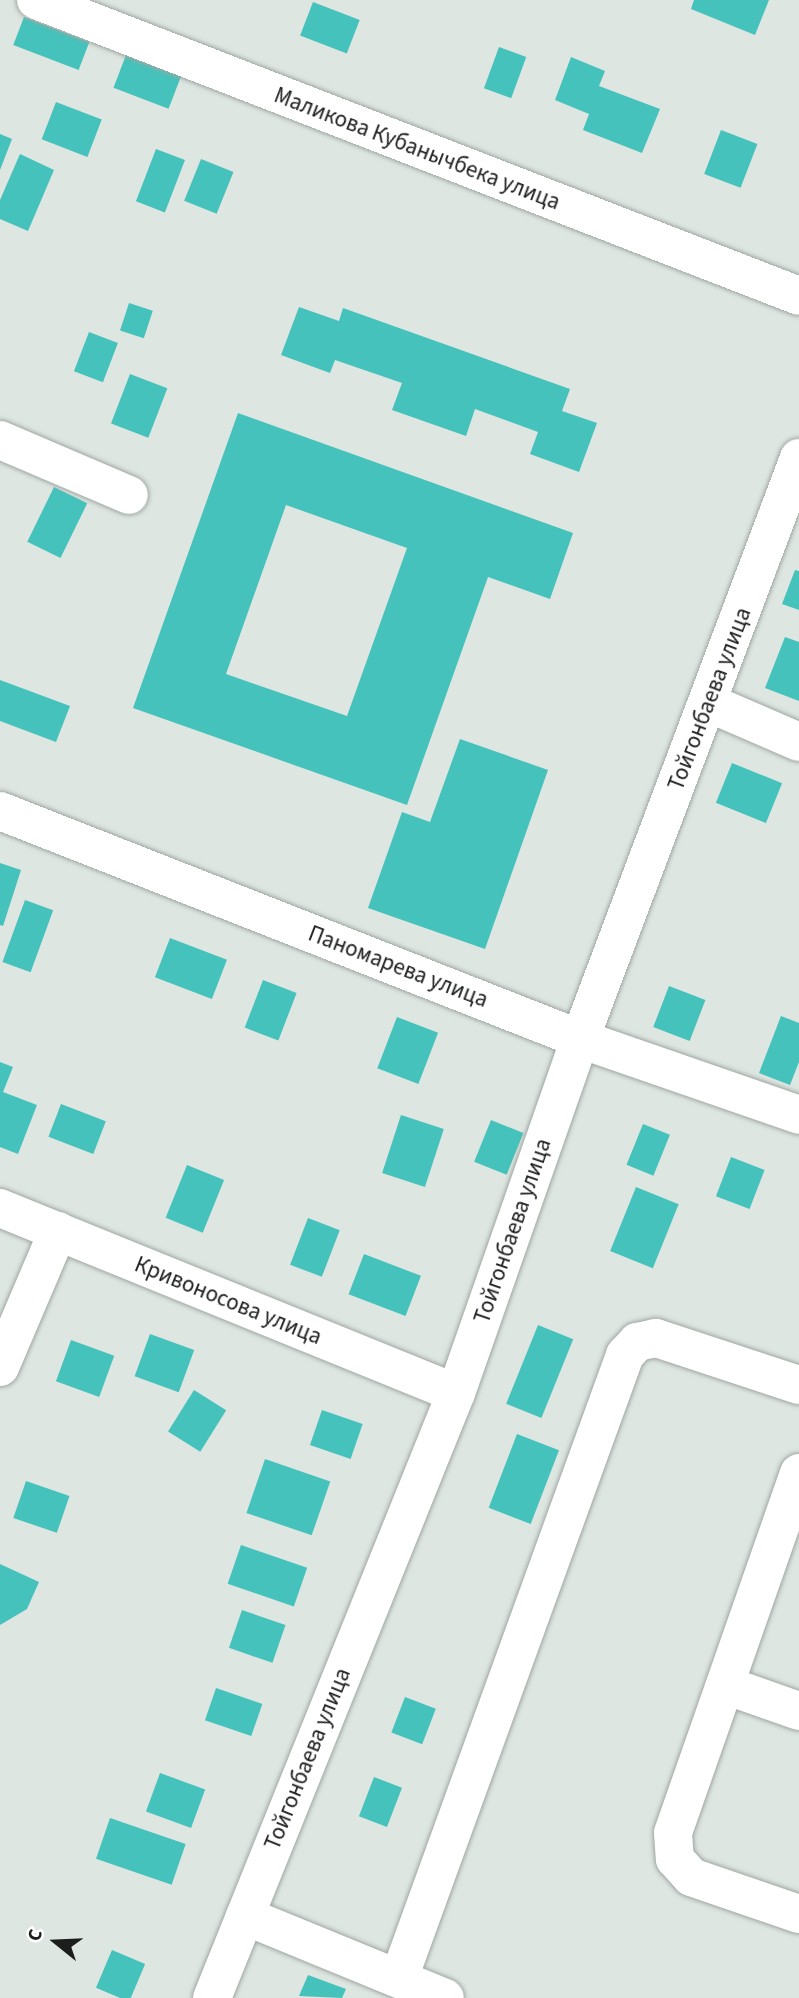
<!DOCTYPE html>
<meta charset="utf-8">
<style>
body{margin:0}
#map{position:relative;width:799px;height:1998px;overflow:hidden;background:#dee6e1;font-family:"Source Sans 3",sans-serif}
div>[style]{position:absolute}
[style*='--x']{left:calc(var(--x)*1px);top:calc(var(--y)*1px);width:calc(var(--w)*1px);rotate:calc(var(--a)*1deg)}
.building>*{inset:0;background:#45c2bb;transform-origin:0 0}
.roads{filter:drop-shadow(0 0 2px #9fa7a2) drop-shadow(0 0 2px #9fa7a2)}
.minor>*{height:38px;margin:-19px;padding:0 19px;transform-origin:19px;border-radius:19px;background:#fff}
span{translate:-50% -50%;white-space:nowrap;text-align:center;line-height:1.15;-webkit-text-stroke:6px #fff;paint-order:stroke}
.street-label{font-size:23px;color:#1b1e1c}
.north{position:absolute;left:21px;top:1907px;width:70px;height:70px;-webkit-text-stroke:5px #fff;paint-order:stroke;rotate:288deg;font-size:19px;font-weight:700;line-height:28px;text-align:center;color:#1b1e1c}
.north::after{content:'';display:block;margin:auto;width:24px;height:32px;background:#1b1e1c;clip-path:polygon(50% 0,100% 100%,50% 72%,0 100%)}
</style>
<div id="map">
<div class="building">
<i style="clip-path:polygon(694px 0,769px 0,755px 35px,691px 9px)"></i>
<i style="left:313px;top:2px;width:50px;height:36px;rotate:21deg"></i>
<i style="left:24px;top:17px;width:70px;height:30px;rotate:21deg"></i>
<i style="left:499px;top:47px;width:29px;height:44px;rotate:20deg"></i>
<i style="left:126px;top:55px;width:59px;height:35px;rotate:21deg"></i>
<i style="clip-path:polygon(571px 57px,605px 71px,599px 86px,660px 109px,642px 153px,583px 130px,589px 114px,555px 100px)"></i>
<i style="left:56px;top:102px;width:49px;height:40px;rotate:21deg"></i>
<i style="left:721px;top:130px;width:39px;height:47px;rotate:21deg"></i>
<i style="clip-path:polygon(0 134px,12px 139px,0 170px)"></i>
<i style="left:156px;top:149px;width:31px;height:56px;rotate:21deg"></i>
<i style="clip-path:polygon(20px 154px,54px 170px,28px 231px,0 219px,0 200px)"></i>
<i style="left:201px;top:159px;width:35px;height:45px;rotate:22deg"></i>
<i style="left:129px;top:303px;width:25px;height:29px;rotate:18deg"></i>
<i style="clip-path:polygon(299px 307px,339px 321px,343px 308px,570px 389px,562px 411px,597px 423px,579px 472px,530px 454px,538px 432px,475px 409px,466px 436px,392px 410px,402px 383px,335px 360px,330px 373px,281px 355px)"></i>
<i style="left:89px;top:332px;width:31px;height:42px;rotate:21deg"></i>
<i style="left:130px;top:374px;width:40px;height:53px;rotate:21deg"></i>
<i style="clip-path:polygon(evenodd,238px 413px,573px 533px,550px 599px,488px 577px,407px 805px,133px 708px,238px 413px,286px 505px,407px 548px,347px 716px,226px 674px,286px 505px)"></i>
<i style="left:54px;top:487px;width:37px;height:61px;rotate:26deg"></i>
<i style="clip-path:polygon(795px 570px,799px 571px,799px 610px,782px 604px)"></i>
<i style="clip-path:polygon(785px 637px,799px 642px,799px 701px,765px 688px)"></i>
<i style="clip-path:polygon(0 680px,70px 706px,56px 742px,0 721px)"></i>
<i style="clip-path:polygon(460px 739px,548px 770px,485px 949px,368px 908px,402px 812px,430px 822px)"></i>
<i style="left:732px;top:763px;width:54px;height:43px;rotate:22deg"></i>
<i style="clip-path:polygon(0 863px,21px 870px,3px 926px,0 925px)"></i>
<i style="left:25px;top:900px;width:30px;height:66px;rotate:20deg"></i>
<i style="left:170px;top:938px;width:61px;height:42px;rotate:21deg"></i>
<i style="left:263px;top:980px;width:36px;height:51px;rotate:21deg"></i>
<i style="left:669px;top:986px;width:39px;height:44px;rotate:21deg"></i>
<i style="clip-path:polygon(781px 1016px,799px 1023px,799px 1062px,790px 1085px,759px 1073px)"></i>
<i style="left:397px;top:1017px;width:44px;height:55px;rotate:21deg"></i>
<i style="clip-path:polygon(0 1062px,13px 1067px,3px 1092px,37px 1105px,18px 1154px,0 1147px)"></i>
<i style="left:61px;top:1104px;width:48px;height:35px;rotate:21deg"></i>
<i style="left:401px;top:1115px;width:45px;height:61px;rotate:18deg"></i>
<i style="left:491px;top:1120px;width:35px;height:45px;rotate:22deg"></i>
<i style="left:643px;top:1124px;width:29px;height:44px;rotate:22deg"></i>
<i style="left:731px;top:1157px;width:36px;height:42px;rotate:21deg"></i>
<i style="left:187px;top:1165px;width:40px;height:57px;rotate:22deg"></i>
<i style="left:636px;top:1187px;width:46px;height:69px;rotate:22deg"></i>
<i style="left:308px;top:1218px;width:34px;height:50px;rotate:21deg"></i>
<i style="left:364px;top:1254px;width:61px;height:43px;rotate:21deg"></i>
<i style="left:538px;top:1325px;width:38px;height:85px;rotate:22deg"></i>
<i style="left:150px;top:1334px;width:47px;height:45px;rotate:20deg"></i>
<i style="left:71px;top:1340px;width:46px;height:44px;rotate:20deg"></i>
<i style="left:194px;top:1390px;width:38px;height:49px;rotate:32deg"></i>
<i style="left:322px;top:1410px;width:43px;height:37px;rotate:19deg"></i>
<i style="left:517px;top:1434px;width:45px;height:79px;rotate:21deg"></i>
<i style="left:265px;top:1459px;width:69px;height:57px;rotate:19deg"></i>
<i style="left:26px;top:1481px;width:46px;height:39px;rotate:19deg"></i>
<i style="left:241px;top:1545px;width:70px;height:41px;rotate:19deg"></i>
<i style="clip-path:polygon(0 1564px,39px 1582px,27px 1609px,0 1625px)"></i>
<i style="left:242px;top:1610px;width:46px;height:40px;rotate:19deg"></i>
<i style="left:216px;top:1688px;width:49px;height:34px;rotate:19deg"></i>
<i style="left:405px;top:1697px;width:33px;height:38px;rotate:21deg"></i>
<i style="left:160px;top:1773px;width:48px;height:41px;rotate:20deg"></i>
<i style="left:374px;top:1777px;width:30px;height:42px;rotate:21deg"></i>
<i style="left:110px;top:1818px;width:80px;height:43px;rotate:19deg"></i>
<i style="left:112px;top:1950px;width:36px;height:41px;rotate:23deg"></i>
<i style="clip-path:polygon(308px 1975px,346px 1989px,342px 1998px,299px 1996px)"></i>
</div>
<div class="roads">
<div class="minor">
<i style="--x:36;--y:0;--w:818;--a:21.2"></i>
<i style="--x:0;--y:440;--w:140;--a:23.1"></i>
<i style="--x:709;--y:703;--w:98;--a:23.4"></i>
<i style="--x:0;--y:811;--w:623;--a:21.46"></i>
<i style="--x:580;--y:1039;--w:232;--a:19.1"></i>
<i style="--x:0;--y:1208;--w:492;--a:22.1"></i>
<i style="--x:0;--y:1367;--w:148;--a:-66.9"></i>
<i style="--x:799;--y:1473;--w:381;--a:109.3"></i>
<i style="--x:673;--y:1833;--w:26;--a:86"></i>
<i style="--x:675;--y:1859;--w:24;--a:48"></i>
<i style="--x:691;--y:1877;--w:114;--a:18.9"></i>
<i style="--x:725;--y:1685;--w:78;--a:19.4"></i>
<i style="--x:245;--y:1916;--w:216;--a:22.3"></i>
<i style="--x:399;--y:1978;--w:663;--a:-70.06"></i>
<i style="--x:625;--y:1355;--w:18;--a:-47"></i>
<i style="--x:637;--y:1342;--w:19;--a:-12"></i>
<i style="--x:656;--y:1338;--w:151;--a:18.2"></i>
<i style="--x:212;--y:1998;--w:652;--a:-68.04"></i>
<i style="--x:456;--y:1393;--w:375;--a:-70.7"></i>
<i style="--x:580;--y:1039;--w:621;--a:-69.35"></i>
</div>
</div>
<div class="street-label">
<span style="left:417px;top:149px;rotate:21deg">Маликова Кубанычбека улица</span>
<span style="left:710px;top:699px;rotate:-69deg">Тойгонбаева улица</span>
<span style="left:398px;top:967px;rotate:21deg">Паномарева улица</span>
<span style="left:513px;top:1231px;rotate:-71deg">Тойгонбаева улица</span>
<span style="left:228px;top:1301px;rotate:22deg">Кривоносова улица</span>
<span style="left:308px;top:1759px;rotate:-68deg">Тойгонбаева улица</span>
</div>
<div class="north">С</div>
</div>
